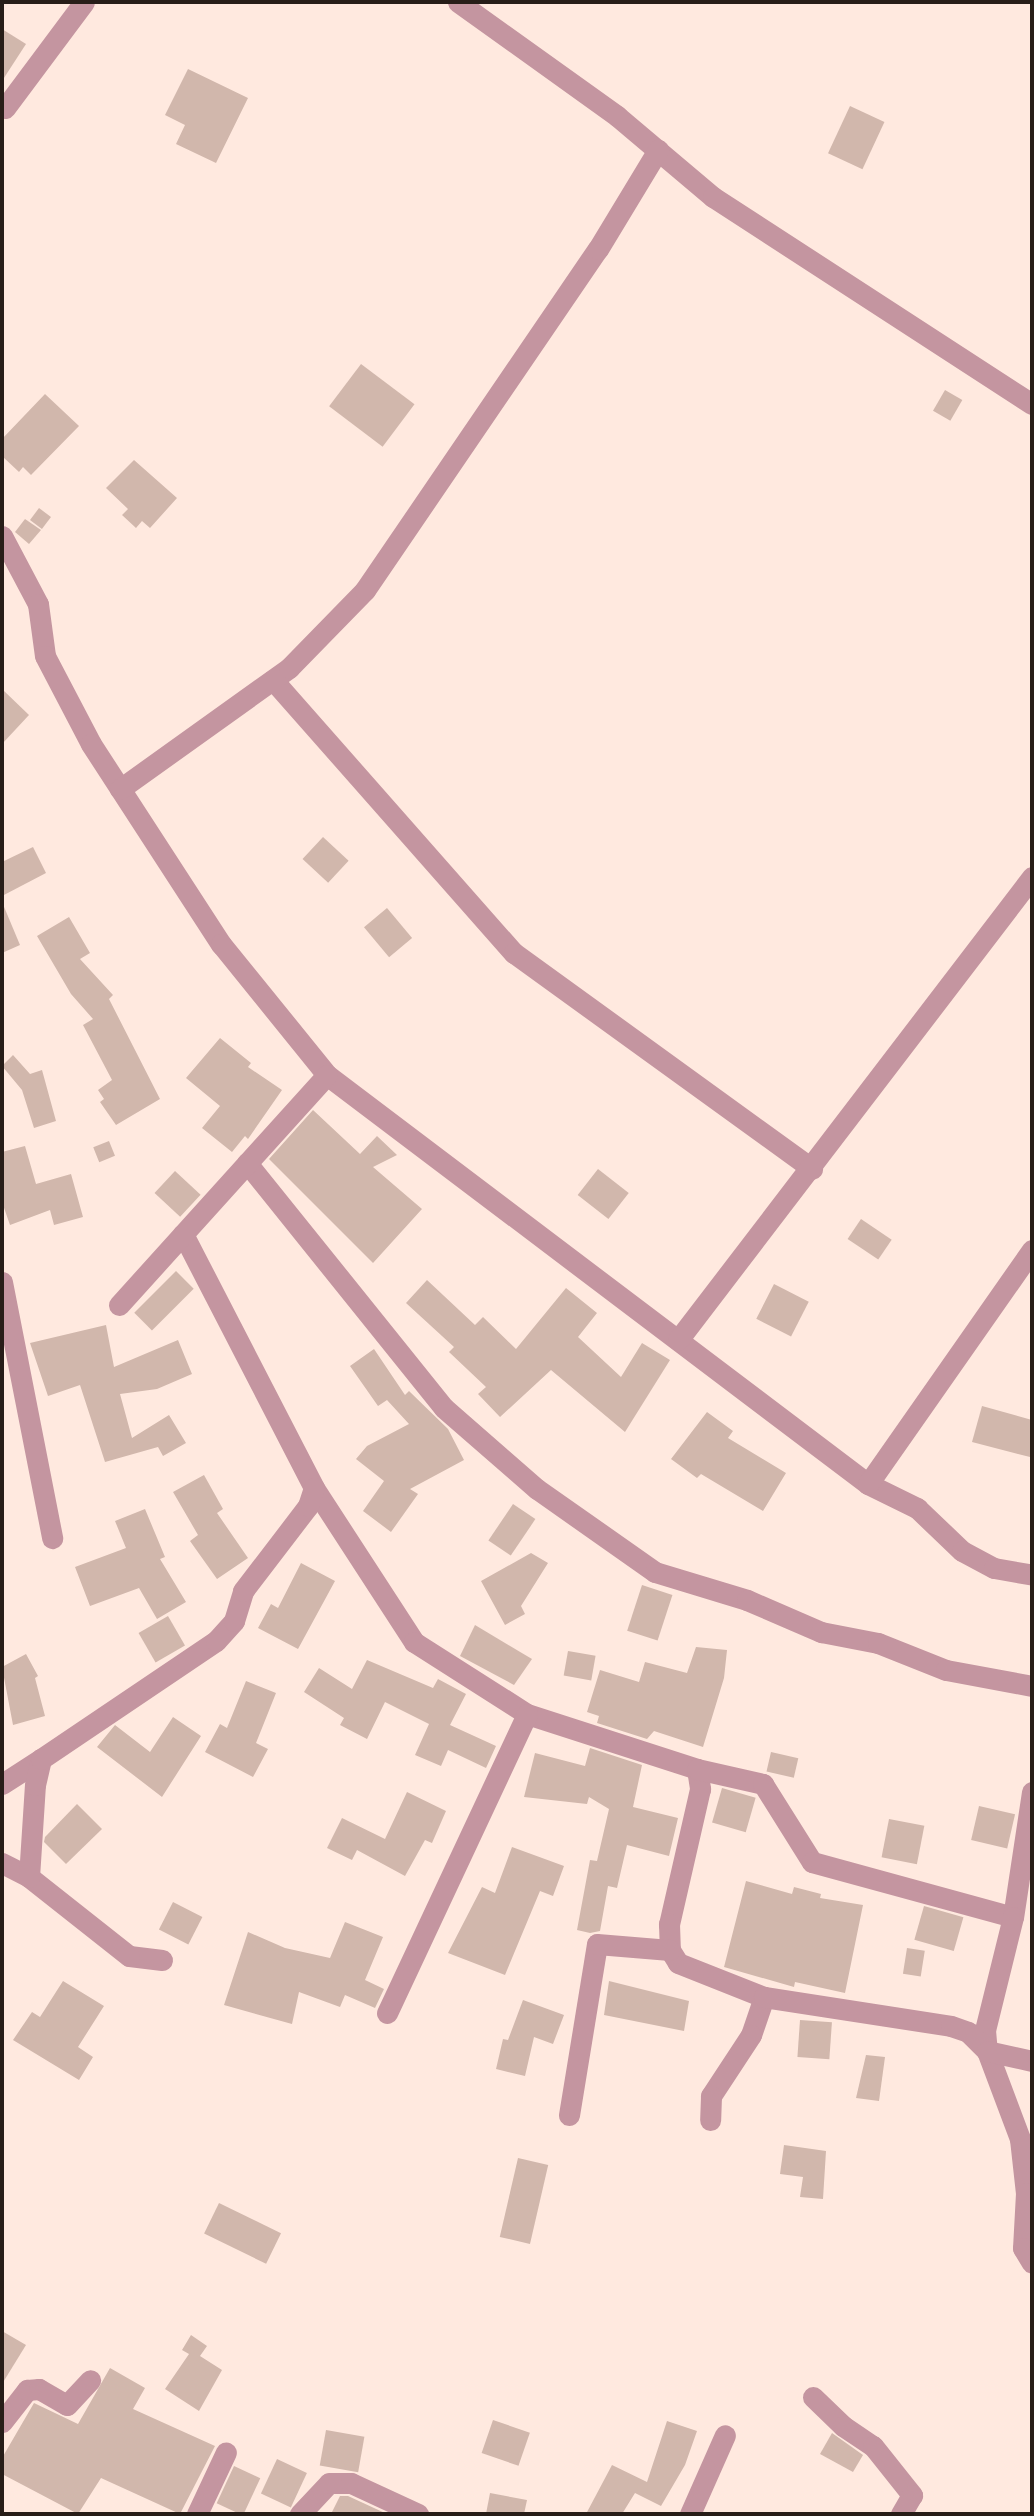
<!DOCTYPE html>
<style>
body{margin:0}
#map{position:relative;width:1034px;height:2516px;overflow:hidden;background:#ffe9df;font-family:Poppins,sans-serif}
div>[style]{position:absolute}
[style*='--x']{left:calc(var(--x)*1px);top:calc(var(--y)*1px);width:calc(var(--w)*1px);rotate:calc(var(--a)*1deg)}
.building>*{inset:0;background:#d1b7ac;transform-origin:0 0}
.minor>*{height:21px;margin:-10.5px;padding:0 10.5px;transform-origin:10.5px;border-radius:10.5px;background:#c495a0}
span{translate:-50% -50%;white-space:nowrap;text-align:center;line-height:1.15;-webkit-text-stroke:7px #fbfbfb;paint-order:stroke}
.frame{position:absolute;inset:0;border:4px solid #271d18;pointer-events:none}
</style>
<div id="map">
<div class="building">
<i style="clip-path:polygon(2px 29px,26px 44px,2px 81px)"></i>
<i style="clip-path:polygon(188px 69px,248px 98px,216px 163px,176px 144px,185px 125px,165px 115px)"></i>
<i style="left:850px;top:106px;width:38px;height:52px;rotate:25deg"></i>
<i style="left:361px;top:364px;width:67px;height:53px;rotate:37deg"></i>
<i style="left:945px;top:390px;width:20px;height:24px;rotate:30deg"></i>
<i style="clip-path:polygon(45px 394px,79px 426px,31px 475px,23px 467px,19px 472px,2px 456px,2px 439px)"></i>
<i style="clip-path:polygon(134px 460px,177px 498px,150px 528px,142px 521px,136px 528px,122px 515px,128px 509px,106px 488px)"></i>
<i style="left:39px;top:508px;width:15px;height:15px;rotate:37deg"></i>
<i style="clip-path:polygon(25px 519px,41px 530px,29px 544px,15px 532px)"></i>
<i style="clip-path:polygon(2px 689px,29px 715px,2px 744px)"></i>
<i style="left:323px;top:837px;width:35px;height:30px;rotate:43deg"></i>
<i style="clip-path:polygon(33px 847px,46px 873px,2px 896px,2px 862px)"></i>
<i style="clip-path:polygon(2px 902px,20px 945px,2px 953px)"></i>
<i style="left:387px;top:908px;width:39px;height:30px;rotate:50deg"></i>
<i style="clip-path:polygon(69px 917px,90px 953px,80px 959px,113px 995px,109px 999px,160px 1099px,116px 1125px,100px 1102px,104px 1099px,98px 1090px,112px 1080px,83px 1025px,93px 1019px,71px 994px,37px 936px)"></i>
<i style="clip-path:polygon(220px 1038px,251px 1063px,248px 1067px,282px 1090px,248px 1139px,245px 1136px,232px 1152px,202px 1128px,220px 1106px,186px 1078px)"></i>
<i style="clip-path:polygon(13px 1055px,30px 1074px,42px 1070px,56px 1121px,34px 1128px,22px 1090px,2px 1066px)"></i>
<i style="clip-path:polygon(313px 1110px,360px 1154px,377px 1136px,397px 1155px,373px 1167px,422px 1209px,373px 1263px,269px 1159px)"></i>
<i style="left:109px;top:1141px;width:16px;height:17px;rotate:68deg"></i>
<i style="clip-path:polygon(25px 1146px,36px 1184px,71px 1174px,83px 1217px,54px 1225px,50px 1210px,10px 1225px,2px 1202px,2px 1152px)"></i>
<i style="left:598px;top:1169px;width:39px;height:33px;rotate:38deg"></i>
<i style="left:175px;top:1171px;width:35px;height:30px;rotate:43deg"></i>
<i style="left:861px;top:1219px;width:37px;height:24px;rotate:34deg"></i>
<i style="left:176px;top:1271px;width:25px;height:59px;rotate:45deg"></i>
<i style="clip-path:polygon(427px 1280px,475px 1325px,483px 1317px,516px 1349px,566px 1288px,597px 1313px,578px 1337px,621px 1377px,642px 1343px,670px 1360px,625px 1432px,551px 1370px,500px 1417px,478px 1394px,486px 1387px,449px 1352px,454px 1347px,406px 1303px)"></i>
<i style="left:774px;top:1284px;width:39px;height:39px;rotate:27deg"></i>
<i style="clip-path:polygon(106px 1325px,114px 1367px,178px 1340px,192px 1374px,157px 1389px,120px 1394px,132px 1438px,169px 1415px,186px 1443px,163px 1456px,158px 1447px,105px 1462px,80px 1385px,48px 1396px,30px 1343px)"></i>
<i style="clip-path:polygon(374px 1349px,405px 1395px,409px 1391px,448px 1429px,464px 1460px,410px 1489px,418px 1494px,391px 1532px,363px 1511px,384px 1481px,356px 1459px,367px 1446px,409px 1424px,387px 1400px,378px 1406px,350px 1366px)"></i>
<i style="clip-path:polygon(982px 1406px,1032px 1420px,1030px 1457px,972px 1442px)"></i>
<i style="clip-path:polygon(707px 1412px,733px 1431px,728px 1438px,786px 1473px,763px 1511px,701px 1474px,697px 1478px,671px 1459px)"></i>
<i style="clip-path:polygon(204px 1475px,223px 1509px,217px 1513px,248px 1558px,217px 1579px,190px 1541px,198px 1535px,173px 1492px)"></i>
<i style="left:513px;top:1504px;width:27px;height:44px;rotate:34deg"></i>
<i style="clip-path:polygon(145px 1509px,165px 1557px,160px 1559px,186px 1602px,157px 1619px,139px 1588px,90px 1606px,75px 1567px,126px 1548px,115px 1521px)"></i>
<i style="clip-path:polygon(531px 1553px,548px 1563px,521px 1606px,525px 1614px,505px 1625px,481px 1581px)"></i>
<i style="clip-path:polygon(301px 1563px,335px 1581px,298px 1649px,258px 1628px,271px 1604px,278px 1608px)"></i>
<i style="left:642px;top:1585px;width:32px;height:48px;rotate:18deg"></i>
<i style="left:168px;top:1616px;width:34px;height:34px;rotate:60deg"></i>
<i style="clip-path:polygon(475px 1625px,532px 1659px,514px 1685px,460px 1656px)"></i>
<i style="clip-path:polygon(696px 1647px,727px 1650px,724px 1678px,703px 1747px,654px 1731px,647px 1739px,597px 1723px,599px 1716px,587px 1712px,600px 1670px,639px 1682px,645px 1662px,687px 1673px)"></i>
<i style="left:568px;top:1651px;width:28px;height:25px;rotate:10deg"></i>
<i style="clip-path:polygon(26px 1654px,38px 1676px,35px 1678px,45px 1716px,13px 1725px,2px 1667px)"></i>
<i style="clip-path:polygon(367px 1660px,433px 1688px,438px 1679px,466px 1694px,450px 1725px,496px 1746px,486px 1768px,448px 1750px,441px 1766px,415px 1755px,429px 1724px,385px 1702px,367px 1739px,340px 1725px,344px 1718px,304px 1692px,319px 1668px,352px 1689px)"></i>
<i style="clip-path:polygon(246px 1681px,276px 1693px,256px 1743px,268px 1749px,253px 1777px,205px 1752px,220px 1724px,227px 1728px)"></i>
<i style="clip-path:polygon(173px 1717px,201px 1736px,162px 1797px,97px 1747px,115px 1725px,150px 1752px)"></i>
<i style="clip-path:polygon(590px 1748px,642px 1765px,633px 1807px,678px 1818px,669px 1856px,627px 1845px,617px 1888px,608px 1886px,600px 1931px,590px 1933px,577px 1930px,590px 1860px,597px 1861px,609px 1809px,589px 1797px,587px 1804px,524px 1797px,535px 1753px,585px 1766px)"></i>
<i style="left:771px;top:1752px;width:28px;height:20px;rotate:13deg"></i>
<i style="left:722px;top:1788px;width:35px;height:36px;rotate:16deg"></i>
<i style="clip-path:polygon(407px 1792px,446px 1811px,432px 1843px,425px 1840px,405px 1876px,357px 1850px,352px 1860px,327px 1848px,342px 1818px,385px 1839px)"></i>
<i style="clip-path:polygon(77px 1804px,102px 1829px,66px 1864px,44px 1842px,45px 1837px)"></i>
<i style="left:979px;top:1806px;width:37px;height:35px;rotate:13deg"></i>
<i style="left:889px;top:1819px;width:36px;height:39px;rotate:11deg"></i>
<i style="clip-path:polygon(512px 1847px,564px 1866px,553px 1896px,540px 1891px,505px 1975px,448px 1953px,482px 1887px,495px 1893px)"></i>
<i style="clip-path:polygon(746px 1881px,792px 1894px,794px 1887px,821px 1894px,820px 1898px,863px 1905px,845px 1993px,795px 1982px,794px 1987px,724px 1967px)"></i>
<i style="left:173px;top:1902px;width:33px;height:31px;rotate:27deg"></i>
<i style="left:924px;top:1906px;width:41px;height:35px;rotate:16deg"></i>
<i style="clip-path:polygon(345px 1922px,383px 1937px,365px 1980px,384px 1989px,375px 2008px,345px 1995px,340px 2007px,299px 1992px,292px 2024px,224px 2005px,248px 1932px,285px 1948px,330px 1958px)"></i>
<i style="left:907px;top:1948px;width:18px;height:26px;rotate:9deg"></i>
<i style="clip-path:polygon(63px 1981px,104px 2006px,78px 2047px,93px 2057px,79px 2080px,13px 2040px,32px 2012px,40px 2017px)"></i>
<i style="clip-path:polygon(609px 1981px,689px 2001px,684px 2031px,604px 2015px)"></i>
<i style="clip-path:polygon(523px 2000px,564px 2015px,553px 2044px,534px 2037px,525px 2076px,496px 2069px,503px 2039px,508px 2040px)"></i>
<i style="left:800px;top:2020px;width:32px;height:37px;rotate:4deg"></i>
<i style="clip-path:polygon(866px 2055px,885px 2057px,879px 2101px,856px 2098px)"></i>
<i style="clip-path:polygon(784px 2145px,826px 2151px,823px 2199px,800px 2197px,803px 2177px,780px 2174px)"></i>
<i style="left:518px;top:2158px;width:31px;height:81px;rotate:13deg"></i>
<i style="left:219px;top:2203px;width:69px;height:34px;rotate:26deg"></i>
<i style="clip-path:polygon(2px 2331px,26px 2345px,2px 2384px)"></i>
<i style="clip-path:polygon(191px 2335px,207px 2346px,200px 2356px,222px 2370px,199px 2411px,165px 2389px,189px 2354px,182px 2350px)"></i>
<i style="clip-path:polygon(110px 2368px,145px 2388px,133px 2409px,215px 2446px,180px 2514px,101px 2478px,78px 2514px,2px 2474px,2px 2458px,34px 2403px,78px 2424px)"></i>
<i style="left:493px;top:2420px;width:39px;height:35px;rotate:19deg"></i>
<i style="clip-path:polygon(667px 2421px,697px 2431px,685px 2465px,661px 2506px,635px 2493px,622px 2514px,586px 2514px,612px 2465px,647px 2482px)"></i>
<i style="left:326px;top:2430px;width:39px;height:36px;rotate:10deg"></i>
<i style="clip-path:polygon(832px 2433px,863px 2455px,853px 2472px,820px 2454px)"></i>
<i style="left:277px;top:2459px;width:33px;height:38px;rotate:25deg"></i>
<i style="left:234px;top:2466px;width:29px;height:41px;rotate:25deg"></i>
<i style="clip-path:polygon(490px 2493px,527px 2500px,524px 2514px,486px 2514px)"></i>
<i style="clip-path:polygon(340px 2496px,348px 2496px,387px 2514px,331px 2514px)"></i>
</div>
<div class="minor">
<i style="--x:458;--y:2;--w:196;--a:35.6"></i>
<i style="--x:617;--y:116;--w:126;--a:40.2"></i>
<i style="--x:713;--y:197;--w:380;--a:33"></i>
<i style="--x:5;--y:108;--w:132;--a:-53.3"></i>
<i style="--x:2;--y:536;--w:77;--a:62.1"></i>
<i style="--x:38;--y:604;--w:52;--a:82.3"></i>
<i style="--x:45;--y:656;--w:99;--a:62.4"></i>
<i style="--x:91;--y:744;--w:239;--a:57"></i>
<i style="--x:221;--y:944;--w:169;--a:51"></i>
<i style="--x:327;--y:1075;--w:678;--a:37.09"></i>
<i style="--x:868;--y:1484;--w:55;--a:26.1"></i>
<i style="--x:917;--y:1508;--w:62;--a:43.7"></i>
<i style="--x:962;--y:1551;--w:36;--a:28"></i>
<i style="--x:994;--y:1568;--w:39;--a:10"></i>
<i style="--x:273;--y:680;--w:364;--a:48.6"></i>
<i style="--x:514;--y:953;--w:368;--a:35.9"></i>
<i style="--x:120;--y:789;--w:208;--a:-35.6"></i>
<i style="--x:289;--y:668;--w:109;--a:-45.7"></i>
<i style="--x:365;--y:590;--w:413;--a:-55.7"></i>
<i style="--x:598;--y:249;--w:116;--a:-58.8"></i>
<i style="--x:247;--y:1163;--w:314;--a:51.2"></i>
<i style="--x:444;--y:1408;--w:123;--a:41.1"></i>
<i style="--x:537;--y:1489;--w:144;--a:35.1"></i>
<i style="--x:655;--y:1572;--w:96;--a:16.9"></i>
<i style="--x:747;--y:1600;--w:81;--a:23.4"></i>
<i style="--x:821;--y:1632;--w:58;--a:10.9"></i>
<i style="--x:878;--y:1643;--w:73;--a:21.7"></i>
<i style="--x:946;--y:1670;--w:87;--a:10.5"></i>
<i style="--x:183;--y:1234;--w:286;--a:62.7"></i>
<i style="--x:314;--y:1488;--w:184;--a:57"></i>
<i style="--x:414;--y:1642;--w:134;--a:32.5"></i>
<i style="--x:527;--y:1714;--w:179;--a:17.9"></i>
<i style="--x:697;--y:1769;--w:20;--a:81"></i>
<i style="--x:700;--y:1789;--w:139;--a:102.9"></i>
<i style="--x:669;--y:1924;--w:26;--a:88"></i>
<i style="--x:670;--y:1950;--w:15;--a:58"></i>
<i style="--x:678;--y:1963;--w:92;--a:21.6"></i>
<i style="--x:764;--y:1997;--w:40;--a:108.9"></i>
<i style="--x:751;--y:2035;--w:73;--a:123.3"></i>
<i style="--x:711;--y:2096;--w:24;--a:92"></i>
<i style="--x:2;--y:1282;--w:261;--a:78.9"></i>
<i style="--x:119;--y:1305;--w:310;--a:-47.9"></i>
<i style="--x:678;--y:1340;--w:583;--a:-52.6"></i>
<i style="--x:868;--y:1484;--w:286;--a:-55"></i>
<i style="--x:697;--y:1769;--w:68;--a:12.8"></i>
<i style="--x:763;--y:1784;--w:92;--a:57.9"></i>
<i style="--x:812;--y:1862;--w:208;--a:15.3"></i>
<i style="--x:2;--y:1784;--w:46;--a:-32.7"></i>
<i style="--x:1032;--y:1792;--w:126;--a:98.6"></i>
<i style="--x:1013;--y:1917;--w:116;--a:103.9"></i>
<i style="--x:985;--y:2030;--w:21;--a:85"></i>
<i style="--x:987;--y:2051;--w:94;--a:69.4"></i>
<i style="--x:1020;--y:2139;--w:54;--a:83.7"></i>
<i style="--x:1026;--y:2193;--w:55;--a:93.1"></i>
<i style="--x:1023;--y:2248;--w:17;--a:59"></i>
<i style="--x:2;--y:1863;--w:30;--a:27"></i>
<i style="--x:162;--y:1960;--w:33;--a:-173"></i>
<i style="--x:129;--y:1956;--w:127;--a:-141.7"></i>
<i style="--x:29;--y:1877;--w:92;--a:-86.3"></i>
<i style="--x:35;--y:1785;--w:27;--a:-77"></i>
<i style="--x:41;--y:1759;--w:211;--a:-34"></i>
<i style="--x:216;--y:1641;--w:27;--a:-48"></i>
<i style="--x:234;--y:1621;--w:31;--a:-73"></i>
<i style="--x:243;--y:1591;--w:107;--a:-52.6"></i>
<i style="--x:308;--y:1506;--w:19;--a:-72"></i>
<i style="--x:764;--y:1997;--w:189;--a:8.8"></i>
<i style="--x:951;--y:2026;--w:18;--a:19"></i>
<i style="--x:968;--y:2032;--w:27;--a:45"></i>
<i style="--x:987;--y:2051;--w:46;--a:12.5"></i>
<i style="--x:387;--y:2013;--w:330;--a:-64.9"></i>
<i style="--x:569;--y:2115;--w:173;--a:-80.7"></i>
<i style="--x:597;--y:1944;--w:73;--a:4.7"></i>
<i style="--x:813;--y:2397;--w:42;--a:44"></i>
<i style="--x:843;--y:2426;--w:36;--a:34"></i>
<i style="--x:873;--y:2446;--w:63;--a:51.5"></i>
<i style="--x:912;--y:2495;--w:22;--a:120"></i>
<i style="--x:2;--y:2422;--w:41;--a:-52"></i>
<i style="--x:27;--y:2390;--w:12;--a:-5"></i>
<i style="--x:39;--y:2389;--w:32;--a:30"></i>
<i style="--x:67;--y:2405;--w:34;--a:-47"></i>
<i style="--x:197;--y:2514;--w:68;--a:-64.9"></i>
<i style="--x:300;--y:2514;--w:42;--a:-46.9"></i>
<i style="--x:329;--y:2483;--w:22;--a:0"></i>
<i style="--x:351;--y:2483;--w:74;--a:24.8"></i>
<i style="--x:690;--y:2514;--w:86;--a:-66.1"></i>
</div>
<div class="frame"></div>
</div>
